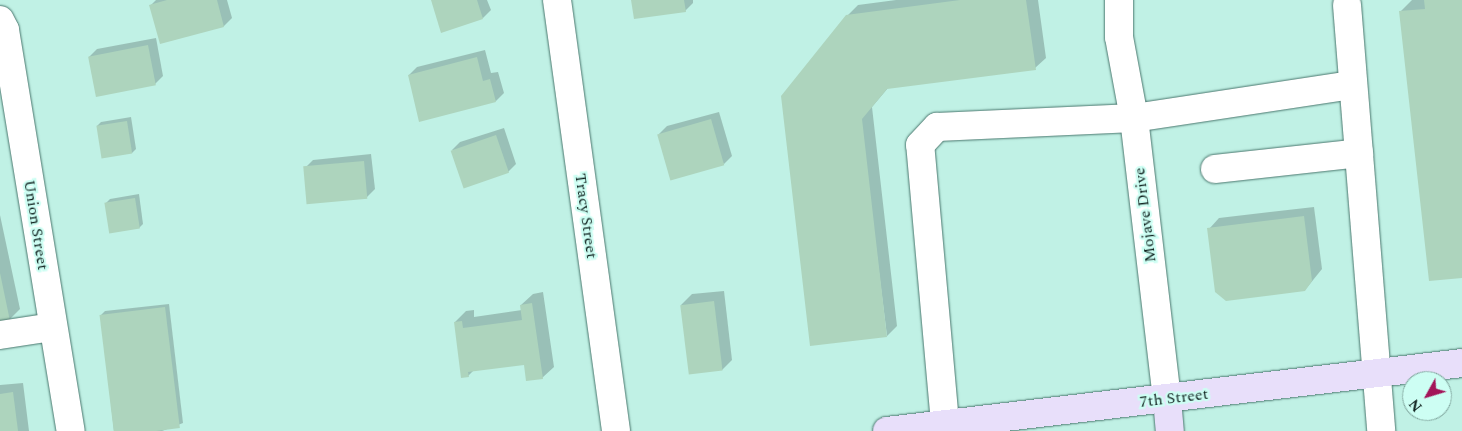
<!DOCTYPE html>
<style>
body{margin:0}
#map{position:relative;width:1462px;height:431px;overflow:hidden;background:#c0f1e5;font-family:Spectral,serif}
div>[style]{position:absolute}
[style*='--x']{left:calc(var(--x)*1px);top:calc(var(--y)*1px);width:calc(var(--w)*1px);rotate:calc(var(--a)*1deg)}
.shadow>*{inset:0;background:#0003}
.building>*{inset:0;background:#add4bd;transform-origin:0 0}
.roads{filter:drop-shadow(0 0 1px #4a776e) drop-shadow(0 0 1px #4a776e)}
.minor>*{height:28px;margin:-14px;padding:0 14px;transform-origin:14px;border-radius:14px;background:#fff}
.major>*{height:28px;margin:-14px;padding:0 14px;transform-origin:14px;border-radius:14px;background:#e8dffa}
span{translate:-50% -50%;white-space:nowrap;text-align:center;line-height:1.15;-webkit-text-stroke:4.5px #cdfef3;paint-order:stroke}
.street-label{font-size:16px;color:#0f211e}
.north{position:absolute;left:1402px;top:371px;width:50px;height:50px;box-sizing:border-box;background:#cdfef3;border:1px solid #81a69e;border-radius:50%;rotate:231deg;font-size:14px;font-weight:700;line-height:20px;text-align:center;color:#0f211e}
.north::after{content:'';display:block;margin:auto;width:18px;height:22px;background:#a31458;clip-path:polygon(50% 0,100% 100%,50% 72%,0 100%)}
</style>
<div id="map">
<div class="shadow">
<i style="clip-path:polygon(156px 0,227px 0,232px 18px,224px 26px,161px 43px,151px 5px)"></i>
<i style="clip-path:polygon(432px 0,487px 0,491px 10px,483px 18px)"></i>
<i style="clip-path:polygon(633px 0,693px 0,693px 3px,685px 11px)"></i>
<i style="clip-path:polygon(896px 0,1038px 0,1046px 58px,1035px 68px,888px 88px,872px 107px,897px 326px,887px 336px,847px 16px,858px 5px)"></i>
<i style="clip-path:polygon(1412px 0,1462px 0,1462px 276px,1400px 12px)"></i>
<i style="clip-path:polygon(156px 38px,163px 76px,155px 84px,89px 57px,97px 49px)"></i>
<i style="clip-path:polygon(485px 50px,491px 73px,498px 72px,504px 93px,496px 101px,409px 75px,417px 67px)"></i>
<i style="clip-path:polygon(719px 112px,732px 156px,724px 164px,659px 134px,667px 126px)"></i>
<i style="clip-path:polygon(131px 117px,136px 149px,132px 153px,97px 126px,101px 122px)"></i>
<i style="clip-path:polygon(504px 128px,516px 164px,508px 172px,452px 150px,460px 142px)"></i>
<i style="clip-path:polygon(371px 154px,375px 189px,367px 197px,305px 168px,313px 160px)"></i>
<i style="clip-path:polygon(139px 194px,143px 224px,139px 228px,106px 203px,110px 199px)"></i>
<i style="clip-path:polygon(1314px 207px,1322px 269px,1305px 290px,1209px 229px,1219px 218px)"></i>
<i style="clip-path:polygon(0 215px,20px 309px,9px 320px,0 321px)"></i>
<i style="clip-path:polygon(724px 291px,732px 360px,722px 370px,681px 305px,692px 294px)"></i>
<i style="clip-path:polygon(543px 292px,554px 367px,542px 378px,525px 363px,474px 370px,468px 376px,455px 322px,466px 311px,474px 310px,474px 317px,522px 310px,521px 305px,533px 294px)"></i>
<i style="clip-path:polygon(169px 304px,183px 423px,162px 431px,114px 431px,101px 315px,105px 311px)"></i>
<i style="clip-path:polygon(23px 383px,29px 431px,0 431px,0 385px)"></i>
</div>
<div class="building">
<i style="clip-path:polygon(167px 0,217px 0,224px 27px,160px 44px,149px 5px)"></i>
<i style="clip-path:polygon(431px 0,477px 0,483px 19px,441px 33px)"></i>
<i style="clip-path:polygon(631px 0,684px 0,686px 12px,634px 19px)"></i>
<i style="clip-path:polygon(960px 0,1026px 0,1036px 70px,887px 89px,862px 119px,887px 337px,810px 346px,781px 96px,846px 15px)"></i>
<i style="clip-path:polygon(1424px 0,1462px 0,1462px 278px,1429px 281px,1399px 11px,1425px 9px)"></i>
<i style="left:148px;top:45px;width:41px;height:61px;rotate:79deg"></i>
<i style="clip-path:polygon(477px 57px,483px 81px,490px 79px,496px 102px,419px 122px,408px 75px)"></i>
<i style="left:711px;top:119px;width:48px;height:56px;rotate:74deg"></i>
<i style="left:127px;top:121px;width:33px;height:31px;rotate:81deg"></i>
<i style="left:496px;top:135px;width:40px;height:48px;rotate:71deg"></i>
<i style="left:364px;top:161px;width:38px;height:61px;rotate:85deg"></i>
<i style="left:135px;top:198px;width:31px;height:31px;rotate:81deg"></i>
<i style="clip-path:polygon(1304px 216px,1312px 281px,1305px 291px,1226px 301px,1215px 292px,1207px 228px)"></i>
<i style="clip-path:polygon(0 273px,10px 321px,0 323px)"></i>
<i style="left:714px;top:301px;width:70px;height:34px;rotate:83deg"></i>
<i style="clip-path:polygon(532px 303px,543px 379px,526px 381px,524px 365px,468px 372px,469px 377px,461px 378px,454px 322px,462px 321px,463px 328px,522px 320px,520px 305px)"></i>
<i style="left:165px;top:307px;width:122px;height:66px;rotate:83deg"></i>
<i style="clip-path:polygon(13px 392px,18px 431px,0 431px,0 394px)"></i>
</div>
<div class="roads">
<div class="minor">
<i style="--x:557;--y:0;--w:435;--a:82.2"></i>
<i style="--x:1119;--y:0;--w:37;--a:90"></i>
<i style="--x:1119;--y:37;--w:82;--a:79.5"></i>
<i style="--x:1134;--y:118;--w:283;--a:83.3"></i>
<i style="--x:1347;--y:5;--w:427;--a:85.4"></i>
<i style="--x:0;--y:20;--w:11;--a:63"></i>
<i style="--x:5;--y:30;--w:406;--a:80.7"></i>
<i style="--x:1215;--y:169;--w:145;--a:-6.3"></i>
<i style="--x:0;--y:335;--w:53;--a:-8.7"></i>
<i style="--x:945;--y:423;--w:279;--a:-95.1"></i>
<i style="--x:920;--y:145;--w:25;--a:-47"></i>
<i style="--x:937;--y:127;--w:197;--a:-2.6"></i>
<i style="--x:1134;--y:118;--w:221;--a:-8.6"></i>
</div>
<div class="major">
<i style="--x:1167;--y:399;--w:32;--a:85"></i>
<i style="--x:887;--y:431;--w:579;--a:-6.74"></i>
</div>
</div>
<div class="street-label">
<span style="left:1145px;top:215px;rotate:-97deg">Mojave Drive</span>
<span style="left:586px;top:216px;rotate:82deg">Tracy Street</span>
<span style="left:36px;top:225px;rotate:81deg">Union Street</span>
<span style="left:1174px;top:398px;rotate:-7deg">7th Street</span>
</div>
<div class="north">N</div>
</div>
